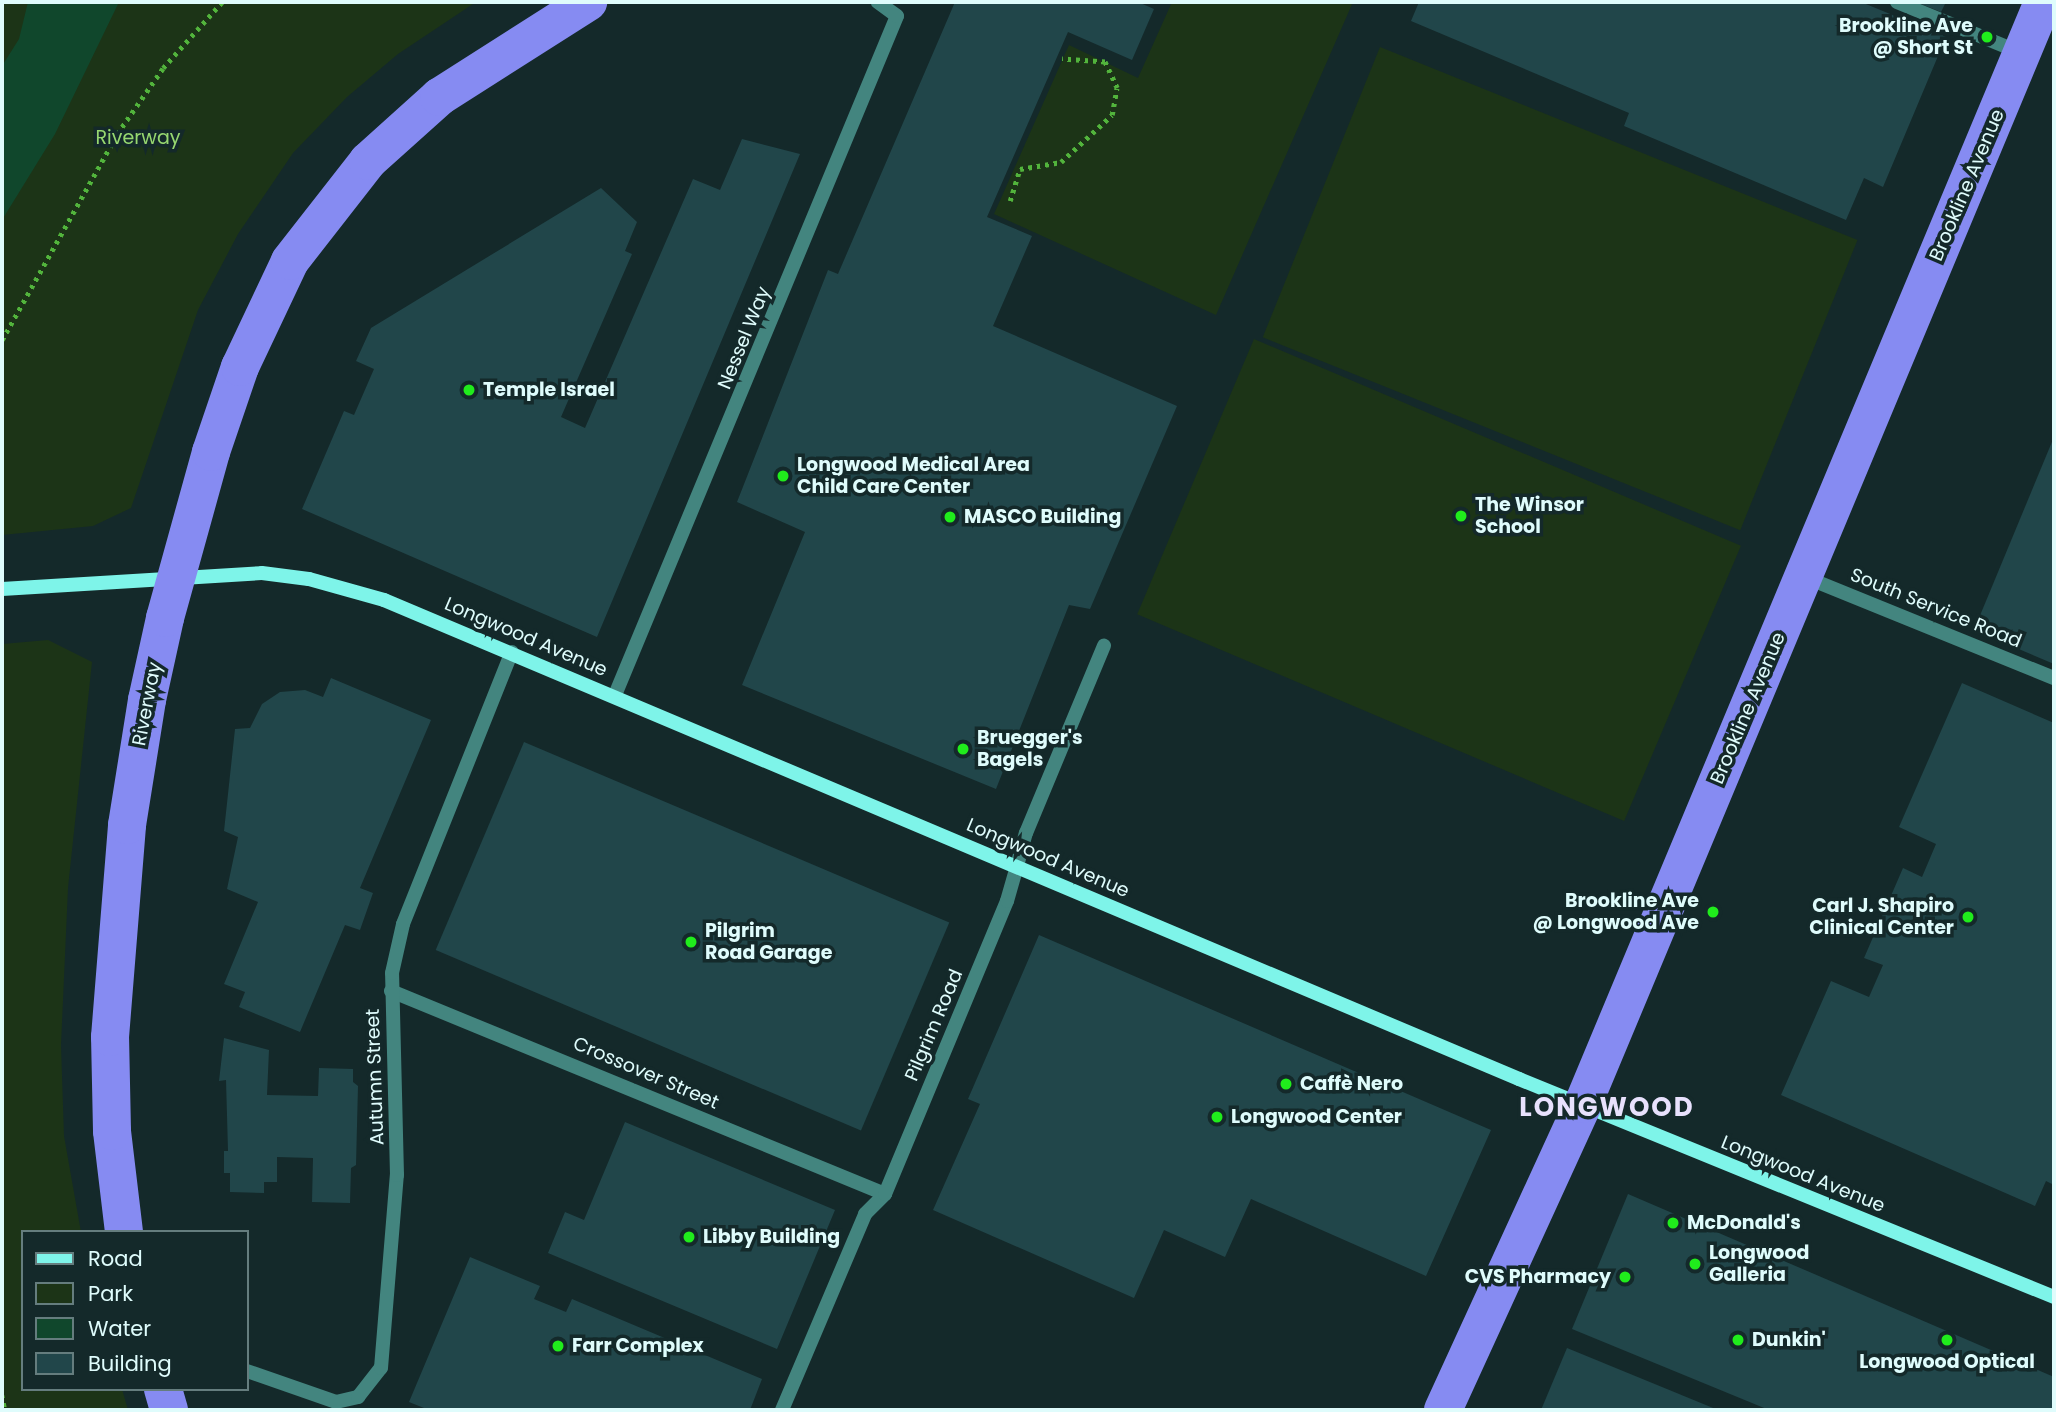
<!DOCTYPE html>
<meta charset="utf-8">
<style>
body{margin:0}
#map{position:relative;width:2056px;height:1412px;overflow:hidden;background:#14292a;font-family:Poppins,sans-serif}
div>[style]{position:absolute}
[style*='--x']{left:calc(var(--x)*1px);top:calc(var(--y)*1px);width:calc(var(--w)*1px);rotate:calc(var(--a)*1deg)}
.green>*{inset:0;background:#1c3417;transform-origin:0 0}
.water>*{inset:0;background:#10472c}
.building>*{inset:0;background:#21464a;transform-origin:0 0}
.path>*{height:4.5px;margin-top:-2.25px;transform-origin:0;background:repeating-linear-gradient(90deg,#52b43c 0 3.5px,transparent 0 8.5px)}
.service>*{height:14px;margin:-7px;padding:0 7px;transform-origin:7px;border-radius:7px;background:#43857f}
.pedestrian>*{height:14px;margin:-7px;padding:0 7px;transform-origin:7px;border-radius:7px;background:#43857f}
.minor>*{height:14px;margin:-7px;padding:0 7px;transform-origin:7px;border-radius:7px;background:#43857f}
.secondary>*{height:14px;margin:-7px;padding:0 7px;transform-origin:7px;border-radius:7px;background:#7ef4e9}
.trunk>*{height:38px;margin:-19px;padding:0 19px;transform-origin:19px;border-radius:19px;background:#868bf2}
.dots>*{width:19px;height:19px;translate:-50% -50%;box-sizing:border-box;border:4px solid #14292a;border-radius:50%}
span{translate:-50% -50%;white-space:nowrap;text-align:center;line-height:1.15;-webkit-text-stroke:7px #14292a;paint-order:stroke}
.poi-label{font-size:19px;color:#dffcfc;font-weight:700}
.right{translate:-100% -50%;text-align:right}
.left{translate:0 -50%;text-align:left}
.park-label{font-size:19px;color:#97d870}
.street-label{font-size:19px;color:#dffcfc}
.district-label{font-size:26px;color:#e8e1fd;font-weight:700;letter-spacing:2px}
.frame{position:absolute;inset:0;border:4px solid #dffcfc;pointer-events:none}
.legend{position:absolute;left:21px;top:1230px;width:228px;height:161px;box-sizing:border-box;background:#14292a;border:2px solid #657d7e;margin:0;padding:9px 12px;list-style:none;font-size:21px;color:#dffcfc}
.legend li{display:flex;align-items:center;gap:14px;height:35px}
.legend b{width:35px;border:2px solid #657d7e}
</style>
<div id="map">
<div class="green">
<i style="clip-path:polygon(2px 2px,476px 2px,398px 54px,347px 97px,293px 153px,238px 234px,198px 310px,131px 508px,93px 526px,2px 535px)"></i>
<i style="clip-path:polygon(1172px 2px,1353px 2px,1216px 315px,994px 214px,1069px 45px,1138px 78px)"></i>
<i style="left:1380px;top:47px;width:515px;height:313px;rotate:22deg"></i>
<i style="left:1254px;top:339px;width:529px;height:299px;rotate:23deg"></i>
<i style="clip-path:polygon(48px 640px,92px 662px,68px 888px,61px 1045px,64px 1136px,81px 1232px,23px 1232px,23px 1389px,122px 1389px,128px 1410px,2px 1410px,2px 644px)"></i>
</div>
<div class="water">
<i style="clip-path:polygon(28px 2px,119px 2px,55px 134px,2px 220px,2px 66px,19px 39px)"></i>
</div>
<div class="building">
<i style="clip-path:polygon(955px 2px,1138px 2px,1154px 9px,1132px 60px,1068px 32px,987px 217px,1032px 236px,993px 326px,1177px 406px,1090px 609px,1069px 605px,996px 789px,742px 685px,805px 532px,737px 502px,828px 270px,838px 274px)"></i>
<i style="clip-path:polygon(1419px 2px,1861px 2px,1946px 37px,1883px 187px,1864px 178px,1846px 220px,1624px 126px,1629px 113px,1411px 21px)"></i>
<i style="clip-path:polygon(1916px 2px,1946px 2px,1941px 12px)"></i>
<i style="clip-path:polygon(742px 139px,800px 154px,597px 637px,302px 509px,344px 411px,354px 415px,374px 369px,356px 361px,371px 328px,601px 188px,637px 222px,625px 251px,632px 254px,561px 417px,585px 428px,693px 179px,720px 190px)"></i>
<i style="clip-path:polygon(2054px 437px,2054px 664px,1974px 630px)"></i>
<i style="clip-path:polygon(331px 678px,431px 720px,360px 888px,373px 893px,360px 930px,345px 925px,300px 1032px,239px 1007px,245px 992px,224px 984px,258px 902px,227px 889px,238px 837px,224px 831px,235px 729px,250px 728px,262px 704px,280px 692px,305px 690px,323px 697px)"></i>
<i style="clip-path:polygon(1962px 683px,2054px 723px,2054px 1185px,2046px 1181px,2035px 1206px,1781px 1095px,1831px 981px,1869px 997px,1883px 965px,1864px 958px,1903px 868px,1922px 877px,1936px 844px,1899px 827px)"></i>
<i style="left:524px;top:742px;width:462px;height:226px;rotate:23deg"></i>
<i style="clip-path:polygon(1039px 935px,1491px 1130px,1426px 1276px,1251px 1199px,1225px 1257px,1164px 1230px,1134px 1298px,933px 1210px,980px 1104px,968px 1099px)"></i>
<i style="clip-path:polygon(224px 1038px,269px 1050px,267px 1095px,318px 1096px,319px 1068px,353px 1069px,353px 1082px,358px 1086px,356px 1165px,351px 1168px,350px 1203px,312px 1202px,313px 1158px,277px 1157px,277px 1182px,264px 1182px,264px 1193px,230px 1192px,230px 1173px,224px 1173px,224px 1151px,228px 1151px,226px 1080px,219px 1081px)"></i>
<i style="clip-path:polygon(625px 1122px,835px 1210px,777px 1349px,548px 1253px,565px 1212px,584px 1220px)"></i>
<i style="clip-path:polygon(1628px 1194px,2054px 1377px,2054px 1410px,1769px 1410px,1572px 1329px)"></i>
<i style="clip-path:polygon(470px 1257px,540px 1286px,534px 1299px,566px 1312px,572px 1299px,762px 1379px,750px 1410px,429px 1410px,409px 1402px)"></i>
<i style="clip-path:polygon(1567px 1348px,1718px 1410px,1541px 1410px)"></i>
</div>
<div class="path">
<i style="--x:1010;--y:201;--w:34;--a:-73"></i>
<i style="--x:1020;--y:169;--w:42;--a:-9.7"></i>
<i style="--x:1061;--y:162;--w:69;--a:-42.7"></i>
<i style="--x:1112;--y:115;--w:27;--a:-80"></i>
<i style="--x:1117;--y:88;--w:29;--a:-115"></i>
<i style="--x:1105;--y:62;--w:43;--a:-176"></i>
<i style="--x:2;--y:340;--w:236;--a:-60.8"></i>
<i style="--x:117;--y:134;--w:80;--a:-55.1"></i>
<i style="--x:163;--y:68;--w:89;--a:-48.2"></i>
<i style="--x:2;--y:1395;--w:15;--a:79"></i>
</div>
<div class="service">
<i style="--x:1805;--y:577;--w:269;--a:22.1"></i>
<i style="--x:1017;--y:866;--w:34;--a:-75"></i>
<i style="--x:1026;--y:833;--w:203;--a:-67.4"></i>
</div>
<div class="pedestrian">
<i style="--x:1897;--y:2;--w:132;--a:22.3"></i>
</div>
<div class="minor">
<i style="--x:615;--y:695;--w:735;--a:-67.45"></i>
<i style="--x:897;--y:16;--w:24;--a:-144"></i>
<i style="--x:391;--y:991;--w:534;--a:22.34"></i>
<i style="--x:247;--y:1371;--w:94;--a:19.2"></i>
<i style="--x:336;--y:1402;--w:23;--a:-13"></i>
<i style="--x:358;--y:1397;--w:37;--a:-52"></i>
<i style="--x:381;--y:1368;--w:194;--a:-85.3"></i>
<i style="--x:397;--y:1175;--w:202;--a:-91.4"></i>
<i style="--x:392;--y:973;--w:50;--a:-77.3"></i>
<i style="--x:403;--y:924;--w:293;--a:-68.2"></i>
<i style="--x:782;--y:1410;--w:213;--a:-67"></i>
<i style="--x:865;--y:1214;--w:28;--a:-45"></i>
<i style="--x:885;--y:1194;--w:317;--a:-67.4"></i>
<i style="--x:1007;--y:901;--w:36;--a:-74"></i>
</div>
<div class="secondary">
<i style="--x:2;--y:589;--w:260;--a:-3.5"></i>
<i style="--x:262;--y:573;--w:47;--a:7.3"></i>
<i style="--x:309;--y:579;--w:78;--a:15.6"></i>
<i style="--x:384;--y:600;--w:1232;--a:22.88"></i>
<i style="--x:1519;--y:1079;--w:578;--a:22.17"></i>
</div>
<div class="trunk">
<i style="--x:124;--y:1232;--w:102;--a:-96.8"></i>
<i style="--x:112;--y:1131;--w:94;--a:-91.2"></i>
<i style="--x:110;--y:1037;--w:213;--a:-85.4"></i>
<i style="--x:127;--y:825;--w:127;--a:-80.9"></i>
<i style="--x:147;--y:700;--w:84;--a:-77.6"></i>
<i style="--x:165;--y:618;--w:172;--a:-74.5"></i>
<i style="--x:211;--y:452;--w:90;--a:-71.2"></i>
<i style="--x:240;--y:367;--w:117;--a:-64.7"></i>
<i style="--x:290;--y:261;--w:127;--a:-52"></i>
<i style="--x:368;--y:161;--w:96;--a:-42"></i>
<i style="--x:439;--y:97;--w:177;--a:-32.5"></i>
<i style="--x:163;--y:1389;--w:22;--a:74"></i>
<i style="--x:1443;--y:1410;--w:337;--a:-65.4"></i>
<i style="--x:1583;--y:1104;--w:1194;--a:-67.34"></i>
</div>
<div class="dots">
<i style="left:1987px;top:37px;background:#20ec1c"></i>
<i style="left:469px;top:390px;background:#20ec1c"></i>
<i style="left:783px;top:476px;background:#20ec1c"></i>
<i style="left:1461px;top:516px;background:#20ec1c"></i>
<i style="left:950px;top:517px;background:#20ec1c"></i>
<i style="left:963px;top:749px;background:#20ec1c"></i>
<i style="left:1713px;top:912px;background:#20ec1c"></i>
<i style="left:1968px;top:917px;background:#20ec1c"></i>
<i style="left:691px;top:942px;background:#20ec1c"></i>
<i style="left:1286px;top:1084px;background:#20ec1c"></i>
<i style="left:1217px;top:1117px;background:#20ec1c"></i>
<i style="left:1673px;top:1223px;background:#20ec1c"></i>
<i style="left:689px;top:1237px;background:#20ec1c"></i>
<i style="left:1695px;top:1264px;background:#20ec1c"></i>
<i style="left:1625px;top:1277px;background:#20ec1c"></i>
<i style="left:1738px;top:1340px;background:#20ec1c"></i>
<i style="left:1947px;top:1340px;background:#20ec1c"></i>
<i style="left:558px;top:1346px;background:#20ec1c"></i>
</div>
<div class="poi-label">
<span class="right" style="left:1973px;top:37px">Brookline Ave<br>@ Short St</span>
<span class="left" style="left:483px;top:390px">Temple Israel</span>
<span class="left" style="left:797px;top:476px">Longwood Medical Area<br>Child Care Center</span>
<span class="left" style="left:1475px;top:516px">The Winsor<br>School</span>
<span class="left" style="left:964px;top:517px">MASCO Building</span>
<span class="left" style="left:977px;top:749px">Bruegger's<br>Bagels</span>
<span class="right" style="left:1699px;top:912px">Brookline Ave<br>@ Longwood Ave</span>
<span class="right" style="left:1954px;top:917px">Carl J. Shapiro<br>Clinical Center</span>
<span class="left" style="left:705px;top:942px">Pilgrim<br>Road Garage</span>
<span class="left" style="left:1300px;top:1084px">Caffè Nero</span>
<span class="left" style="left:1231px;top:1117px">Longwood Center</span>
<span class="left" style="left:1687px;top:1223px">McDonald's</span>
<span class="left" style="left:703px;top:1237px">Libby Building</span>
<span class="left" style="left:1709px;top:1264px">Longwood<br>Galleria</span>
<span class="right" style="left:1611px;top:1277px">CVS Pharmacy</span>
<span class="left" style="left:1752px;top:1340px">Dunkin'</span>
<span class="left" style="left:572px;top:1346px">Farr Complex</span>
<span style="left:1947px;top:1362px">Longwood Optical</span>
</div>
<div class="park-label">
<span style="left:138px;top:138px">Riverway</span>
</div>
<div class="street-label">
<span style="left:1967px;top:185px;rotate:-67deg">Brookline Avenue</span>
<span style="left:744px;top:338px;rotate:-68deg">Nessel Way</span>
<span style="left:1936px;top:608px;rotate:22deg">South Service Road</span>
<span style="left:526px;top:637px;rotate:23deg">Longwood Avenue</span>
<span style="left:147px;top:704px;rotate:-79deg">Riverway</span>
<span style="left:1748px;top:708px;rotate:-67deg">Brookline Avenue</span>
<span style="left:1048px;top:858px;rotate:23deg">Longwood Avenue</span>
<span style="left:934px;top:1025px;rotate:-67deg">Pilgrim Road</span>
<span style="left:646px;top:1073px;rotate:23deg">Crossover Street</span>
<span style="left:375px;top:1077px;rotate:-92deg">Autumn Street</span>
<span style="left:1803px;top:1174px;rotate:22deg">Longwood Avenue</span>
</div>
<div class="district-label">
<span style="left:1607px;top:1108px">LONGWOOD</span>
</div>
<div class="frame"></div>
<ul class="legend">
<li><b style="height:9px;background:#7ef4e9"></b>Road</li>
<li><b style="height:19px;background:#1c3417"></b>Park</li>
<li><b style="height:19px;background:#10472c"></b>Water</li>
<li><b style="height:19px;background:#21464a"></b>Building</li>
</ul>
</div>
